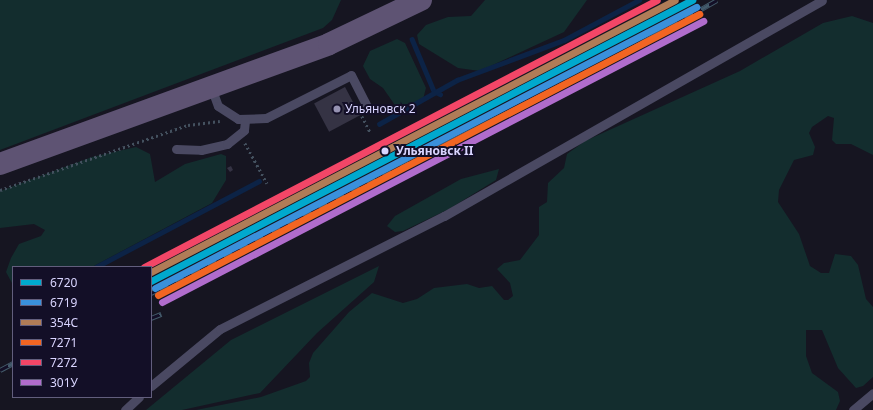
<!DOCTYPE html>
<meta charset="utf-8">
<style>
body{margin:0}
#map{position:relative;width:873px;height:410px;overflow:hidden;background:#161521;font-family:"Noto Sans",sans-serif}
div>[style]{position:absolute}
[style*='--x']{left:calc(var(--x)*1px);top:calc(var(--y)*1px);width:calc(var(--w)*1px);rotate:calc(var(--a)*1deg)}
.green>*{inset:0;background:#132d2e}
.stream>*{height:4.5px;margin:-2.25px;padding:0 2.25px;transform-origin:2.25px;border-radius:2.25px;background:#0c2346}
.building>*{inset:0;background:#353344;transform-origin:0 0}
.path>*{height:2.5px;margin-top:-1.25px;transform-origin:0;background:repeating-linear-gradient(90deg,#44515f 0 2px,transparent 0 5px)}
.lane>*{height:9px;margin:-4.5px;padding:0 4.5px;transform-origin:4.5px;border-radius:4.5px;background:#4a4962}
.primary>*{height:22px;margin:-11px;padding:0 11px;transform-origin:11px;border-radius:11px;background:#5e5373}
.rail>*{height:4.5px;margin-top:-2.25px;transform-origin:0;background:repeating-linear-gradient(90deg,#130f27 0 9px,#435a6b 0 18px);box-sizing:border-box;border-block:1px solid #435a6b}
.rail-1>*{height:7px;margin:-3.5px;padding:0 3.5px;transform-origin:3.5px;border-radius:3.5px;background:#00a9ce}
.rail-2>*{height:7px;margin:-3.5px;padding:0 3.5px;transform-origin:3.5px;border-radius:3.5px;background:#3a90db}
.rail-3>*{height:7px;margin:-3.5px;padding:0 3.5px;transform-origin:3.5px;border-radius:3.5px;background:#b07c57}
.rail-4>*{height:7px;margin:-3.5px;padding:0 3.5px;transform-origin:3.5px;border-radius:3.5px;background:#f26522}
.rail-5>*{height:7px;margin:-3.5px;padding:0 3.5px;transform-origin:3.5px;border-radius:3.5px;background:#f34667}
.rail-6>*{height:7px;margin:-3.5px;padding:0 3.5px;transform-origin:3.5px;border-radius:3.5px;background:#b06ccc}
.dots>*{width:11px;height:11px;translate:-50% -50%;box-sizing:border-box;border:2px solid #130f27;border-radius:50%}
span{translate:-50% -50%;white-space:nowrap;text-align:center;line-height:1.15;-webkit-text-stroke:4px #130f27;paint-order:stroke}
.poi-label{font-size:12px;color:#d9d5ff}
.left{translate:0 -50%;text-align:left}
.stop-label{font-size:12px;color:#d9d5ff;font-weight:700}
.legend{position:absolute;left:12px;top:266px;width:140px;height:132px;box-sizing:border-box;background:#130f27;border:1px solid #625e7d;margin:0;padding:5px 7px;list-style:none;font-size:12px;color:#d9d5ff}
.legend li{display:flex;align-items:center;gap:8px;height:20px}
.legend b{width:20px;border:1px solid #625e7d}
</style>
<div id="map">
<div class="green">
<i style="clip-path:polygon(0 0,341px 0,332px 20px,323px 28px,0 150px)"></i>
<i style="clip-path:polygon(485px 0,587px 0,564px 32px,480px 71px,458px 68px,419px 44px,417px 35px,426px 25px,448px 17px,471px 16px)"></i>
<i style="clip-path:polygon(852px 16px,873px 23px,873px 155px,851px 144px,836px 144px,832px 140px,834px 118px,828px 116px,812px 127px,809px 133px,815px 147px,813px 155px,794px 160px,779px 190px,778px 202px,799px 234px,810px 266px,821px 273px,829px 273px,835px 254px,851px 256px,858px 265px,866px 299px,873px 307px,873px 377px,863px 386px,856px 388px,838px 368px,822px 330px,806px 330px,806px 356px,812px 373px,838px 392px,840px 401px,836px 410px,196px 410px,261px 397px,306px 381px,310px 377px,309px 363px,313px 353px,349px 312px,372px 293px,403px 303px,417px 299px,434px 288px,467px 284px,479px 288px,492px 286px,504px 300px,508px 300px,513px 296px,510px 283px,497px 269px,504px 263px,520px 260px,539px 235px,539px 207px,547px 202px,548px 183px,564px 168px,567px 154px,585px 141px,740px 71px,823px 23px)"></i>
<i style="clip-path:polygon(397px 39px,405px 43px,426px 88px,422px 103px,405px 110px,397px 108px,383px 88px,370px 79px,363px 66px,370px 51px)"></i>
<i style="clip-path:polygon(136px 147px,150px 154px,155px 182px,185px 164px,221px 154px,226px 156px,226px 180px,212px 203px,92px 267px,13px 267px,13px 285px,6px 272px,11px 258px,19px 244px,41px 236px,45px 230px,34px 224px,0 228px,0 191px,92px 157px)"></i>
<i style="clip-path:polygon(499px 169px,496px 180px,449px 209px,403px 231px,395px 232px,387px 226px,395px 216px,461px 179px)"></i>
<i style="clip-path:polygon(379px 266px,374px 282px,317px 333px,260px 393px,182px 410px,146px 410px,231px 340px)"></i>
</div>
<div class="stream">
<i style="--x:412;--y:39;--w:56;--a:67.1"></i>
<i style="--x:434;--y:91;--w:7;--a:27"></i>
<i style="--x:379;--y:124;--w:90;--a:-29.4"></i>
<i style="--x:457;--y:80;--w:114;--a:-20.5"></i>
<i style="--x:564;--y:40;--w:85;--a:-28.1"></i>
<i style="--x:96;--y:267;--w:184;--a:-27.8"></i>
</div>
<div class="building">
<i style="left:345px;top:87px;width:32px;height:35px;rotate:62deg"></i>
<i style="clip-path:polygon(231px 166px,233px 170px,230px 172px,227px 168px)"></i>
</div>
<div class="path">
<i style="--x:362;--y:116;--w:18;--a:63"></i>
<i style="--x:245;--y:143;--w:46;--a:61.2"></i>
<i style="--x:0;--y:190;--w:199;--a:-19.1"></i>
<i style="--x:188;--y:125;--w:32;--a:-7"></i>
</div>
<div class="lane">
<i style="--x:211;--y:87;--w:20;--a:70"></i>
<i style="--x:218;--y:106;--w:24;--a:33"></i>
<i style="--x:238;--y:119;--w:28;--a:-2"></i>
<i style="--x:266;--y:118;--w:95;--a:-26.8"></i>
<i style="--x:351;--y:75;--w:34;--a:63"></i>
<i style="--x:176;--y:149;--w:25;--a:2"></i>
<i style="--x:201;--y:150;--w:27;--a:-13"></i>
<i style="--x:227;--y:144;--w:22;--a:-39"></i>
<i style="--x:244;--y:130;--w:10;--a:-84"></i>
<i style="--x:151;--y:386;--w:89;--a:-39.6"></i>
<i style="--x:220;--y:329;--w:251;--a:-26.8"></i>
<i style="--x:444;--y:216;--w:435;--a:-29.7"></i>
<i style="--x:125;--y:410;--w:19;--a:-43"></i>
<i style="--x:853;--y:410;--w:26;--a:-40"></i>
</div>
<div class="primary">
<i style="--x:0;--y:164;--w:350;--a:-20"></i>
<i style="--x:329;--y:44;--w:102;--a:-25.6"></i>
</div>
<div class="rail">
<i style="--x:151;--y:293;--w:520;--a:-26.86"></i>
<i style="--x:615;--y:58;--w:117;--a:-29.6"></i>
<i style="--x:151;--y:318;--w:11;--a:-22"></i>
<i style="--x:0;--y:370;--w:15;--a:-28"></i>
</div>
<div class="rail-1">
<i style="--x:151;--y:281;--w:610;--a:-27.45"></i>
</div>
<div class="rail-2">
<i style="--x:155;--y:288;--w:610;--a:-27.45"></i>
</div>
<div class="rail-3">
<i style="--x:151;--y:272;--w:590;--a:-27.43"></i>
</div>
<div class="rail-4">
<i style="--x:158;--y:295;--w:610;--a:-27.45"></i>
</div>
<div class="rail-5">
<i style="--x:144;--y:267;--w:578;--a:-27.5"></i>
</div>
<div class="rail-6">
<i style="--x:162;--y:302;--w:610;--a:-27.45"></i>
</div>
<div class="dots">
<i style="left:337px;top:109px;background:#9592b1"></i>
<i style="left:385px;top:151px;background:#d9d5ff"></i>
</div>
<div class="poi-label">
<span class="left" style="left:345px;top:109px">Ульяновск 2</span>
</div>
<div class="stop-label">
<span class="left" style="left:396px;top:151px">Ульяновск II</span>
</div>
<ul class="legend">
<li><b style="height:5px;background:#00a9ce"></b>6720</li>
<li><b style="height:5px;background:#3a90db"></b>6719</li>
<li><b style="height:5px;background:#b07c57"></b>354С</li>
<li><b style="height:5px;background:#f26522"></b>7271</li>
<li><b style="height:5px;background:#f34667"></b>7272</li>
<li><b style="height:5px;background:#b06ccc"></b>301У</li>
</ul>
</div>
